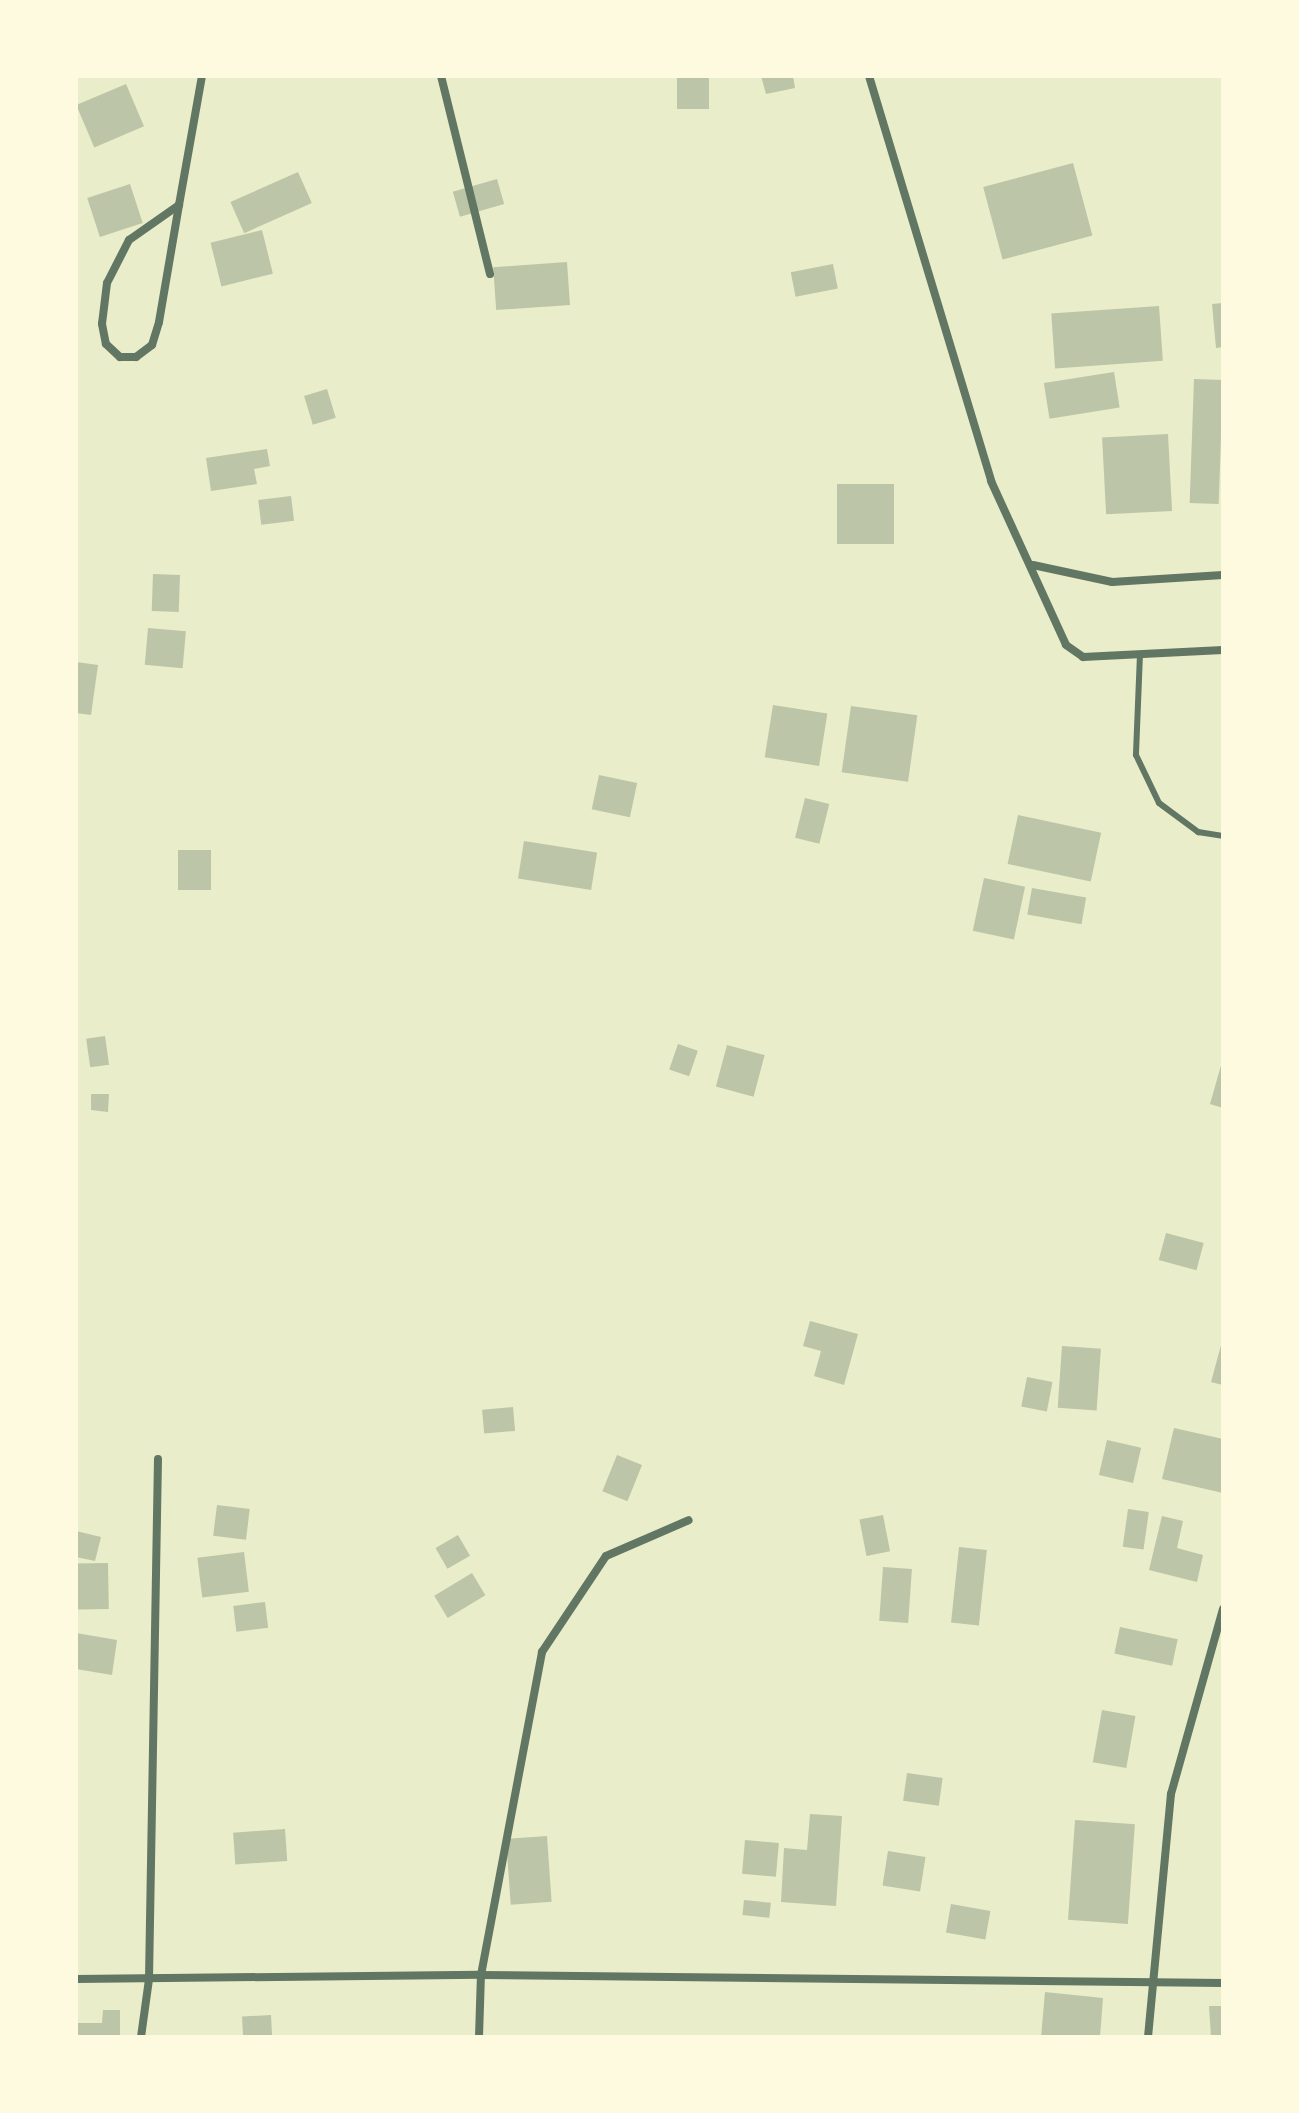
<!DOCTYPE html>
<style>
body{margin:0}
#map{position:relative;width:1299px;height:2113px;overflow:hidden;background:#e9edc9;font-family:Inter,sans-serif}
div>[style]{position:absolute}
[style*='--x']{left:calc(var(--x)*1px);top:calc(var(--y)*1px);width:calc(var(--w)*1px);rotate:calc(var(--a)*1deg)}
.building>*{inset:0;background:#bcc5a7;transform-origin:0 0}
.service>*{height:6px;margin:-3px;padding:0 3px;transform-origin:3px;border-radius:3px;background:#617663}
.minor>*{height:8px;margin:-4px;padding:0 4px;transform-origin:4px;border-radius:4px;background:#617663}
span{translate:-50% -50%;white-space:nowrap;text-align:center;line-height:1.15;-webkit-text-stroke:7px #fefae0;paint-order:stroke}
.frame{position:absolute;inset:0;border:78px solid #fefae0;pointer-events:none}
</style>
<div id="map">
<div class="building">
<i style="left:709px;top:76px;width:33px;height:32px;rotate:90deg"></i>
<i style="clip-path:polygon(761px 76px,793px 76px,795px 88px,766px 94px)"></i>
<i style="left:126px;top:84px;width:46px;height:54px;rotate:67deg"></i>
<i style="left:1073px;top:163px;width:75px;height:93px;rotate:75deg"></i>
<i style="left:298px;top:172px;width:34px;height:74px;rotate:66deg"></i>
<i style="left:497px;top:179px;width:26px;height:46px;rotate:74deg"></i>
<i style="left:130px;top:184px;width:41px;height:45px;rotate:72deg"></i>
<i style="left:262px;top:230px;width:45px;height:53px;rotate:76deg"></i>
<i style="left:567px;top:262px;width:43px;height:74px;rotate:86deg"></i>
<i style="left:833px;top:264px;width:25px;height:43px;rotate:79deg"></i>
<i style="clip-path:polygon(1223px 303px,1223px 347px,1216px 348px,1212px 304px)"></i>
<i style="left:1159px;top:306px;width:55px;height:108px;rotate:86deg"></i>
<i style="left:1114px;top:372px;width:36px;height:71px;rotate:81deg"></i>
<i style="left:1194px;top:379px;width:29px;height:124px;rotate:2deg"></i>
<i style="left:327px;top:389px;width:30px;height:24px;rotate:73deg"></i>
<i style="left:1168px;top:434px;width:77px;height:66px;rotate:87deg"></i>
<i style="clip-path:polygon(267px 449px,270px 466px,254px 469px,257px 484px,211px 491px,206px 458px)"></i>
<i style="left:837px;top:484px;width:57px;height:60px"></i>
<i style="left:291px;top:496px;width:25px;height:33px;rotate:83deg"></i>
<i style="left:153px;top:574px;width:27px;height:37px;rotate:2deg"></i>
<i style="left:148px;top:628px;width:38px;height:37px;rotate:5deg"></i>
<i style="clip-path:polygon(76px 662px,98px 665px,91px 715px,76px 713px)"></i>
<i style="left:773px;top:705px;width:55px;height:53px;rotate:9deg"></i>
<i style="left:851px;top:706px;width:67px;height:67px;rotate:8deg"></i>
<i style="left:599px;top:775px;width:39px;height:35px;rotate:12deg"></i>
<i style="left:805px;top:798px;width:25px;height:41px;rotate:14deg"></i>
<i style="left:1018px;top:815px;width:85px;height:50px;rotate:12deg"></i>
<i style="left:524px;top:841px;width:74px;height:38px;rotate:9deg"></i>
<i style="left:178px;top:850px;width:33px;height:40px"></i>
<i style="left:984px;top:878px;width:42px;height:54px;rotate:12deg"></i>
<i style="left:1032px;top:888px;width:55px;height:27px;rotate:10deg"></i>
<i style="left:105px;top:1036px;width:29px;height:19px;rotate:82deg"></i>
<i style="left:678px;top:1044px;width:21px;height:27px;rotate:19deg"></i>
<i style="left:727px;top:1045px;width:39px;height:43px;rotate:15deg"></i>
<i style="clip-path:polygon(1222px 1062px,1223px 1062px,1223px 1108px,1210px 1104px)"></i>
<i style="clip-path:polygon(91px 1094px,109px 1094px,108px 1112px,91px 1110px)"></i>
<i style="left:1166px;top:1233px;width:39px;height:28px;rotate:15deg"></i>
<i style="clip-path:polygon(810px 1321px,858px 1334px,844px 1385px,814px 1376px,821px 1351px,803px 1346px)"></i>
<i style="clip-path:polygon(1223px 1338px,1223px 1385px,1211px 1382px)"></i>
<i style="left:1062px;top:1346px;width:39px;height:62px;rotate:4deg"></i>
<i style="left:1027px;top:1377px;width:26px;height:30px;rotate:11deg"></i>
<i style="left:513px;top:1407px;width:24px;height:31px;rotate:85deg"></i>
<i style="clip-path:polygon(1174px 1428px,1223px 1439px,1223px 1493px,1162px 1479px)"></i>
<i style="left:1107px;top:1440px;width:35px;height:36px;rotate:13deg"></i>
<i style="left:617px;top:1455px;width:27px;height:39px;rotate:22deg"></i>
<i style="left:217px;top:1505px;width:33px;height:31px;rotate:7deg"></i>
<i style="left:1128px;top:1509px;width:21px;height:38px;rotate:8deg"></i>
<i style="left:883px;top:1515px;width:37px;height:24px;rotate:79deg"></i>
<i style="clip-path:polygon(1162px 1516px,1183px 1521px,1177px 1548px,1203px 1555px,1197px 1582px,1149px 1570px)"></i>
<i style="clip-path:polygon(76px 1531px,101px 1537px,95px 1561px,76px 1557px)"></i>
<i style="left:458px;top:1535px;width:24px;height:26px;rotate:60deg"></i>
<i style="left:959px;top:1547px;width:28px;height:76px;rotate:6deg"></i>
<i style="left:244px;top:1552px;width:40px;height:47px;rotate:83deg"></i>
<i style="left:108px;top:1563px;width:46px;height:32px;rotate:89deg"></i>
<i style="left:883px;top:1567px;width:29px;height:54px;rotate:4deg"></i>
<i style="left:472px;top:1573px;width:26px;height:44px;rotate:59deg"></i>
<i style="left:265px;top:1602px;width:26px;height:32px;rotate:83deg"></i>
<i style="left:1120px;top:1627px;width:59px;height:27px;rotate:12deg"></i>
<i style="clip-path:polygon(76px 1633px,117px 1640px,112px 1675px,76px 1669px)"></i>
<i style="left:1102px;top:1710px;width:34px;height:53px;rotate:10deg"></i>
<i style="left:907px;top:1773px;width:36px;height:28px;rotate:8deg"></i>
<i style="clip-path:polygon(810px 1814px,842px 1816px,836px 1906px,781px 1902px,784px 1848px,807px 1850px)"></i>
<i style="left:1075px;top:1820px;width:60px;height:100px;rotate:4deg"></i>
<i style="left:285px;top:1829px;width:32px;height:52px;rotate:86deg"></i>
<i style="left:547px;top:1836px;width:66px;height:41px;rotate:86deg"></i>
<i style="left:745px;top:1840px;width:34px;height:34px;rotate:5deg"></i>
<i style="left:888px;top:1851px;width:38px;height:35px;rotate:9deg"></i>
<i style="left:744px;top:1900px;width:27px;height:15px;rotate:6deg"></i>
<i style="left:951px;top:1904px;width:40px;height:29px;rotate:10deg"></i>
<i style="clip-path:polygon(1045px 1992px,1103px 1998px,1100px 2037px,1041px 2037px)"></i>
<i style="clip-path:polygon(1209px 2006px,1223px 2006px,1223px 2037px,1211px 2037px)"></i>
<i style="clip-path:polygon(103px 2010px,120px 2010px,120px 2037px,76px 2037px,76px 2023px,102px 2023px)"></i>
<i style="left:271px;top:2015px;width:22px;height:29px;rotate:87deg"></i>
</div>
<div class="service">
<i style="--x:1140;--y:654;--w:101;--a:92.3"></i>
<i style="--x:1136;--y:755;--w:53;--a:64.4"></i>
<i style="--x:1159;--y:803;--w:49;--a:36.6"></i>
<i style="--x:1198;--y:832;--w:25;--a:9"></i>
</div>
<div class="minor">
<i style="--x:441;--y:76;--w:204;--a:76.1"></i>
<i style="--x:869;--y:76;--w:423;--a:73.2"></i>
<i style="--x:991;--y:481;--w:180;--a:65.4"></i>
<i style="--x:1066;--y:645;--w:21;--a:35"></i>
<i style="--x:1083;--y:657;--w:140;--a:-2.9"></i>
<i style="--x:179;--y:205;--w:61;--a:145"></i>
<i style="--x:129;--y:240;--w:48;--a:117.1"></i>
<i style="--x:107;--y:283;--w:41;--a:97"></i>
<i style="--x:102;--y:324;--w:20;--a:79"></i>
<i style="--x:106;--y:344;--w:19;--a:43"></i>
<i style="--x:120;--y:357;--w:16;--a:0"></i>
<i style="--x:136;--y:357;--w:20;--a:-37"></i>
<i style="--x:152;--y:345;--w:24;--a:-73"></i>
<i style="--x:159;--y:322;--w:119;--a:-80.3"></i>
<i style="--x:179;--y:205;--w:131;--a:-79.9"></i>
<i style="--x:1033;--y:565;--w:81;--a:12.1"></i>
<i style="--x:1112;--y:582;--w:111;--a:-3.6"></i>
<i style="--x:76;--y:1979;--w:405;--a:-0.6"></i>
<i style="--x:481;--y:1975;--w:742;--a:0.62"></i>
<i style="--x:141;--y:2037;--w:59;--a:-82.1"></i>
<i style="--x:149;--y:1979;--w:520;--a:-89.01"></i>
<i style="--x:479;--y:2037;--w:62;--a:-88.2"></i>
<i style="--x:481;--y:1975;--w:329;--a:-79.3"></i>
<i style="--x:542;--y:1652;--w:115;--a:-56.3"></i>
<i style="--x:606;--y:1556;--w:90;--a:-23.4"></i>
<i style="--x:1148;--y:2037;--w:244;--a:-84.6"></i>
<i style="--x:1171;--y:1794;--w:192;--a:-74.3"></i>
</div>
<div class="frame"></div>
</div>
